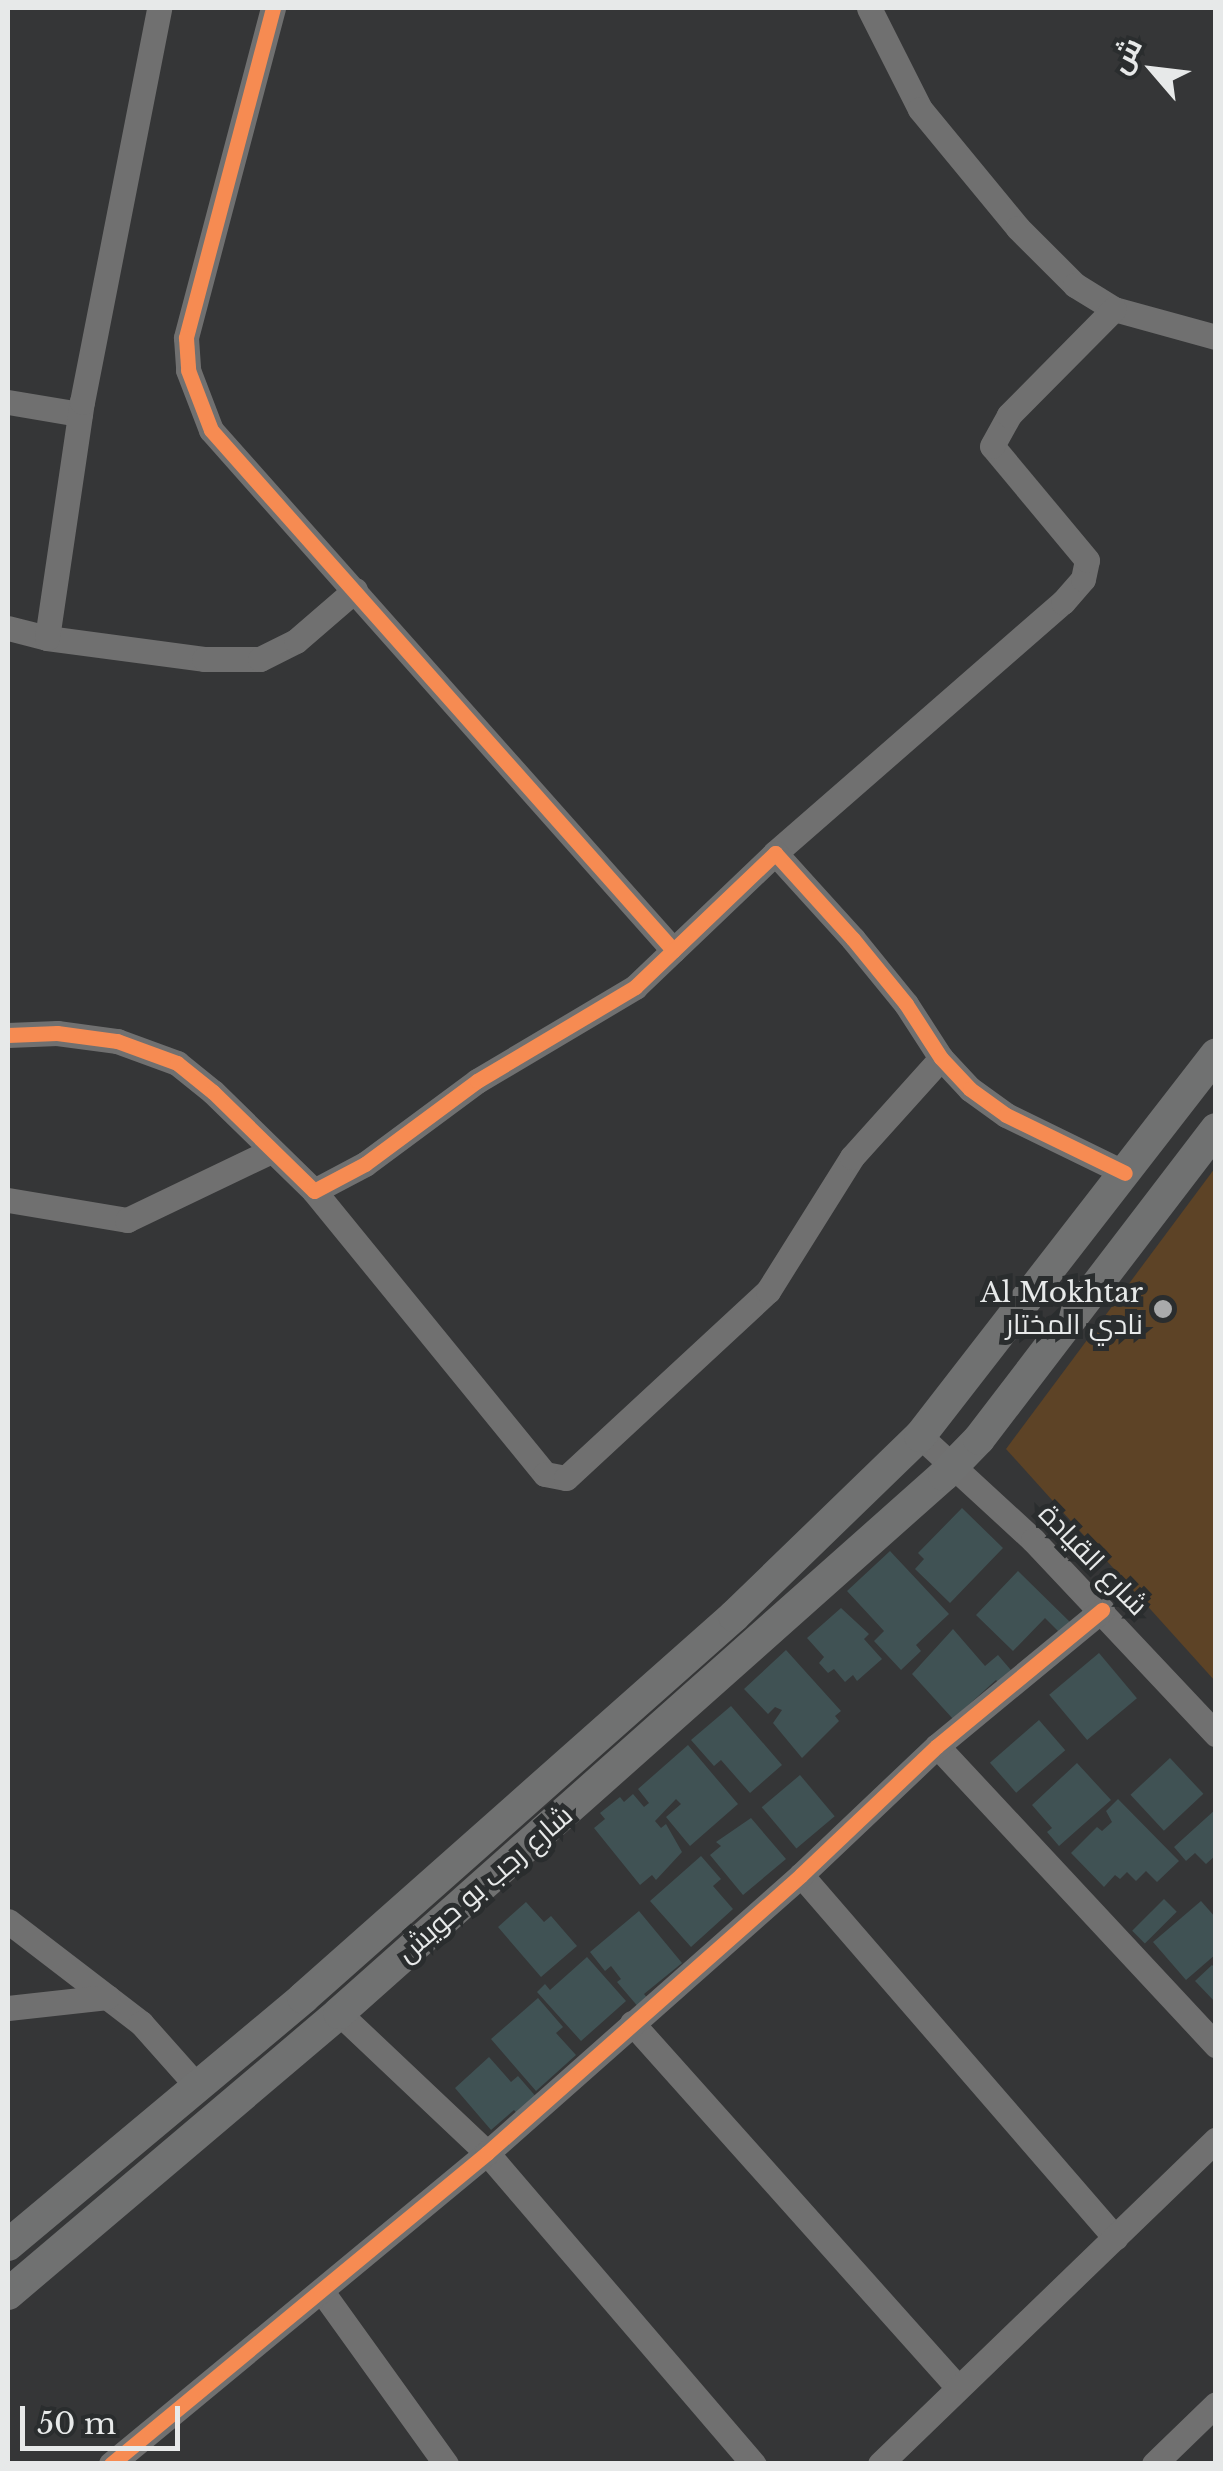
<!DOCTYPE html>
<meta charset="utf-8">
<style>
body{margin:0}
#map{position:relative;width:1223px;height:2471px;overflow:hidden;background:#353637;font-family:"Libre Baskerville",Cairo,serif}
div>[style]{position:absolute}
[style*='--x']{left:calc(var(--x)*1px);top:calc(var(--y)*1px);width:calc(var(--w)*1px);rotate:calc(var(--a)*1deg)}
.green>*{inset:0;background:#5d4326}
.building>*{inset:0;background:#405254;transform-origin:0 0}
.minor>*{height:25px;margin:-12.5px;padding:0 12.5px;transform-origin:12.5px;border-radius:12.5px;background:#707070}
.major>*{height:32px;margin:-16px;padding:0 16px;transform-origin:16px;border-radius:16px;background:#707171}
.cycleway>*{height:15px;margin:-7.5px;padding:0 7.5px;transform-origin:7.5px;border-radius:7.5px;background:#f68b52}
.dots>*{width:28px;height:28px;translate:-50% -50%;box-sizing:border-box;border:5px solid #2a2d2e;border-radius:50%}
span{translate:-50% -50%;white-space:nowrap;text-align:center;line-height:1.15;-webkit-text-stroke:10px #2a2d2e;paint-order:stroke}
.poi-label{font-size:28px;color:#e7e9e9}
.right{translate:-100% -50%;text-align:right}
.street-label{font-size:28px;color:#e7e9e9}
.frame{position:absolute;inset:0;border:10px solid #e7e9e9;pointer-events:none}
.north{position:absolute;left:1103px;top:20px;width:100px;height:100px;-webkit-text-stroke:8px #2a2d2e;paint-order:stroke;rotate:298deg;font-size:28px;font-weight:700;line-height:40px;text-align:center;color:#e7e9e9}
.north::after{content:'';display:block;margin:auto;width:35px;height:45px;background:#e7e9e9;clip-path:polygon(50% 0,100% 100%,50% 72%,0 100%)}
.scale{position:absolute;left:20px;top:2406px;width:160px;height:45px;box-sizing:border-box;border:5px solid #e7e9e9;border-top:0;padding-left:12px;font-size:30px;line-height:35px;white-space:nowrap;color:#e7e9e9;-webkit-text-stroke:8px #2a2d2e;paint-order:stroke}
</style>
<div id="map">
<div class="green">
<i style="clip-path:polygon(1215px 1168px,1215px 1681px,1006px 1449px)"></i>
</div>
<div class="building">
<i style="clip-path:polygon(962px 1508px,1003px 1548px,950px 1603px,915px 1569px,924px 1559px,918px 1553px)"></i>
<i style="clip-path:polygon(890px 1551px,949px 1614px,916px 1645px,921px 1651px,901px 1670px,874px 1641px,884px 1631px,847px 1591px)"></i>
<i style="clip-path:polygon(1018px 1571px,1072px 1624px,1062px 1635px,1045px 1618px,1013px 1651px,976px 1615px)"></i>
<i style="clip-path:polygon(841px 1608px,869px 1634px,864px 1639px,882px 1659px,857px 1681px,853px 1675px,845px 1682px,834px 1669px,828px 1673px,819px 1663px,824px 1657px,807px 1638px)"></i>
<i style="clip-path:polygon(953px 1629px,985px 1666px,998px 1655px,1016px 1676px,1003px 1687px,996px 1680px,953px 1719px,912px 1674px)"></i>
<i style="clip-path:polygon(786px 1650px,841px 1711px,835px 1716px,839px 1721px,802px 1758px,773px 1723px,782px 1710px,775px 1707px,768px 1714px,744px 1689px)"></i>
<i style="left:1099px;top:1653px;width:59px;height:65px;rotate:50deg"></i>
<i style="clip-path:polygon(731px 1706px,782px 1765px,750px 1793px,721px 1760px,714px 1766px,691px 1740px)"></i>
<i style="left:1039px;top:1720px;width:40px;height:65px;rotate:49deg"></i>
<i style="clip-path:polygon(688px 1745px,738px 1804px,690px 1846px,666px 1817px,681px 1804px,676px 1799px,655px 1821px,661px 1828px,666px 1824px,682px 1852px,656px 1880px,652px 1875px,640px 1885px,594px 1828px,605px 1819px,600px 1813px,620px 1797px,624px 1802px,633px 1794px,644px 1807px,649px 1803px,638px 1789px)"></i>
<i style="left:1170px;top:1758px;width:49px;height:54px;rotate:47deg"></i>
<i style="clip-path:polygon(1077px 1763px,1111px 1800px,1059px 1846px,1047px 1832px,1052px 1828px,1032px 1805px)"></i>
<i style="left:800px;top:1775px;width:54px;height:50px;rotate:50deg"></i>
<i style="clip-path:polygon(1118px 1799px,1179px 1861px,1157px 1882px,1146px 1871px,1136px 1881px,1127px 1872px,1120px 1879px,1115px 1875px,1104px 1887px,1071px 1853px,1097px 1827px,1102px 1831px,1112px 1822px,1106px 1811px)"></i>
<i style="clip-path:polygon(1216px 1809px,1216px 1855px,1206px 1864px,1195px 1853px,1186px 1861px,1174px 1847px)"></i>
<i style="clip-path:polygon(751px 1818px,786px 1859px,743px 1895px,710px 1855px,721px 1846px,716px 1842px)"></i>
<i style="clip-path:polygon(701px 1856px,721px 1879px,713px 1886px,733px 1909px,691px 1947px,650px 1901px)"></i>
<i style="left:1164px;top:1899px;width:18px;height:45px;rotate:45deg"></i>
<i style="clip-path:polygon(1201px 1901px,1216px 1918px,1216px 1954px,1186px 1980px,1153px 1942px)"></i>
<i style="clip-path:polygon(526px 1902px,544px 1922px,551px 1916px,577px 1946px,541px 1977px,498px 1927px)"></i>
<i style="clip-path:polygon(639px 1911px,682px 1963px,644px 1994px,650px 2001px,640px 2009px,617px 1982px,621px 1979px,611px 1966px,605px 1971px,590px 1952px)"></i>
<i style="clip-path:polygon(587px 1957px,626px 2001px,581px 2041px,537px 1992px,545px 1984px,550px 1990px)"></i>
<i style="clip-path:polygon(1212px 1965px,1216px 1969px,1216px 2003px,1195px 1981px)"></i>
<i style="clip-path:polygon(538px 1998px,563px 2027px,556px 2033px,576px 2055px,536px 2091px,491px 2039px)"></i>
<i style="clip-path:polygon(489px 2057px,511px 2082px,518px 2076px,538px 2099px,519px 2116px,514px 2110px,491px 2130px,455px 2088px)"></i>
</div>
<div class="minor">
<i style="--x:273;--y:8;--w:341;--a:104.8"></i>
<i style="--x:186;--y:338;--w:32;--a:86"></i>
<i style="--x:188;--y:370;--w:64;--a:69"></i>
<i style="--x:211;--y:430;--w:696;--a:48.38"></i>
<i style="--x:869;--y:8;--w:113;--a:63.2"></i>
<i style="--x:920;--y:109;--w:154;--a:50.5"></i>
<i style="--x:1018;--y:228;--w:81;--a:45"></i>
<i style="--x:1075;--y:285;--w:46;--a:31.6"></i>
<i style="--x:1114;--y:309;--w:106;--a:15.4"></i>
<i style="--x:8;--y:402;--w:73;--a:9.5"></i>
<i style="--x:8;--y:628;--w:40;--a:14.4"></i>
<i style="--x:47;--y:638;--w:158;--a:7.6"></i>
<i style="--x:204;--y:659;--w:56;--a:0"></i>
<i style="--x:260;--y:659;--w:40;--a:-26.6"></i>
<i style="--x:296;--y:641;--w:78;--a:-40.8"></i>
<i style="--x:47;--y:638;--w:239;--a:-81.6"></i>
<i style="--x:82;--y:402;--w:401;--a:-78.9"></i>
<i style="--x:775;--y:853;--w:382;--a:-41.1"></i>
<i style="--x:1063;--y:602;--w:30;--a:-49"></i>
<i style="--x:1083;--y:579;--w:19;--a:-78"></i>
<i style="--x:1087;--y:560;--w:148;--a:-129.8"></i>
<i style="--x:992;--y:446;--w:35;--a:-61"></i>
<i style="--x:1009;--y:415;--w:149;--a:-45.3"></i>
<i style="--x:8;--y:1035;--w:49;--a:-2.3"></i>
<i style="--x:57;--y:1033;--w:61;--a:7.6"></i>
<i style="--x:117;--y:1041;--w:64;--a:20.1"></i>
<i style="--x:177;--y:1063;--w:46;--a:38.9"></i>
<i style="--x:213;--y:1092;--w:141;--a:44.4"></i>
<i style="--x:314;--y:1191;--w:58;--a:-27.9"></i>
<i style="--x:365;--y:1164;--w:139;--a:-36.5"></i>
<i style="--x:477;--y:1081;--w:184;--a:-30.7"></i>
<i style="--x:635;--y:987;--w:194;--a:-43.7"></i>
<i style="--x:775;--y:853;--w:116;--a:47.8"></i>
<i style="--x:853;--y:939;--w:84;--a:50.8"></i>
<i style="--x:906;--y:1004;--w:64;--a:57.1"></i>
<i style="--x:941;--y:1058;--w:42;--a:46.9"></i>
<i style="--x:970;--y:1089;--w:44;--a:35.8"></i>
<i style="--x:1006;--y:1115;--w:132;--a:26"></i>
<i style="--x:314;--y:1191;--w:365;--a:50.8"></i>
<i style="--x:545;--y:1474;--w:21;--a:11"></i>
<i style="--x:566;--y:1478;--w:275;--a:-42.8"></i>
<i style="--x:768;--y:1291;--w:158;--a:-57.9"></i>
<i style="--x:852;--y:1157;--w:133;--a:-48"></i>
<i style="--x:8;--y:1200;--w:121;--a:9.5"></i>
<i style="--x:127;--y:1220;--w:160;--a:-25.6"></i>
<i style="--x:920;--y:1436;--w:154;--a:42.6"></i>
<i style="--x:1033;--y:1540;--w:267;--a:46.7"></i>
<i style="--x:937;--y:1746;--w:409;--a:47"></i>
<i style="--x:801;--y:1875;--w:480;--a:49.1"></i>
<i style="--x:8;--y:1921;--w:168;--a:37.5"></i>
<i style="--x:141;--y:2023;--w:84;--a:48.4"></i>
<i style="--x:8;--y:2008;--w:100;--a:-6.3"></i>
<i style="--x:339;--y:2013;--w:204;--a:43.4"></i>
<i style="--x:487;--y:2153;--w:410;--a:49.4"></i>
<i style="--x:632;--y:2023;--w:488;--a:48.2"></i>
<i style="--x:323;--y:2293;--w:211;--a:54.3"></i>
<i style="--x:111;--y:2464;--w:488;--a:-39.6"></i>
<i style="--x:487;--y:2153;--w:419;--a:-41.5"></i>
<i style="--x:801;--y:1875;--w:187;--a:-43.5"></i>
<i style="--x:937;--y:1746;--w:214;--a:-39.5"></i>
<i style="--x:880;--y:2464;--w:467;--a:-44"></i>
<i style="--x:1154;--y:2464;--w:86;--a:-44.1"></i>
</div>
<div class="major">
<i style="--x:8;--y:2245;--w:385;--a:-39.9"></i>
<i style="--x:303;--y:1998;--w:576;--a:-41.55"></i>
<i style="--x:734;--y:1616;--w:259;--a:-44.1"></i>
<i style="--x:920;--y:1436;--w:483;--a:-52.2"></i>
<i style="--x:8;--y:2294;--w:434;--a:-40.3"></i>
<i style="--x:339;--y:2013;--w:810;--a:-41.65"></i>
<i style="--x:944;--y:1475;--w:50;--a:-45.8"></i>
<i style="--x:979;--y:1439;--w:390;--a:-52.6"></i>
</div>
<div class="cycleway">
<i style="--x:273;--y:8;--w:341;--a:104.8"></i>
<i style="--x:186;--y:338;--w:32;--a:86"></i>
<i style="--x:188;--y:370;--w:64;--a:69"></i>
<i style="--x:211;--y:430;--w:696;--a:48.38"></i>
<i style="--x:8;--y:1035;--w:49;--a:-2.3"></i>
<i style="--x:57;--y:1033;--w:61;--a:7.6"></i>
<i style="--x:117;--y:1041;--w:64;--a:20.1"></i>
<i style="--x:177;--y:1063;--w:46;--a:38.9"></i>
<i style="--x:213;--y:1092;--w:141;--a:44.4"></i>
<i style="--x:314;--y:1191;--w:58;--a:-27.9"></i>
<i style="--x:365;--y:1164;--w:139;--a:-36.5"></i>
<i style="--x:477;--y:1081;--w:184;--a:-30.7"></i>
<i style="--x:635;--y:987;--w:194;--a:-43.7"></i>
<i style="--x:775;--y:853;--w:116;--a:47.8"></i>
<i style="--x:853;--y:939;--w:84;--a:50.8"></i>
<i style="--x:906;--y:1004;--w:64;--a:57.1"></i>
<i style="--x:941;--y:1058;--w:42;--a:46.9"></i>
<i style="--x:970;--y:1089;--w:44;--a:35.8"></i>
<i style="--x:1006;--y:1115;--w:132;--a:26"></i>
<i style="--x:111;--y:2464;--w:488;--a:-39.6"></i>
<i style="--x:487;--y:2153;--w:419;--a:-41.5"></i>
<i style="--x:801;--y:1875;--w:187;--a:-43.5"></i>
<i style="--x:937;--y:1746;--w:214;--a:-39.5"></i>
</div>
<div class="dots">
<i style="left:1163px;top:1309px;background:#a9aaab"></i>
</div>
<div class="poi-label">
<span class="right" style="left:1143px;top:1309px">Al Mokhtar<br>نادي المختار</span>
</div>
<div class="street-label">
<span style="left:1093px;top:1560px;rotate:46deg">شارع القيادة</span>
<span style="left:485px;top:1884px;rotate:-41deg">شارع رجب بو حويش</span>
</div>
<div class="frame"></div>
<div class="north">ش</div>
<div class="scale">50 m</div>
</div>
